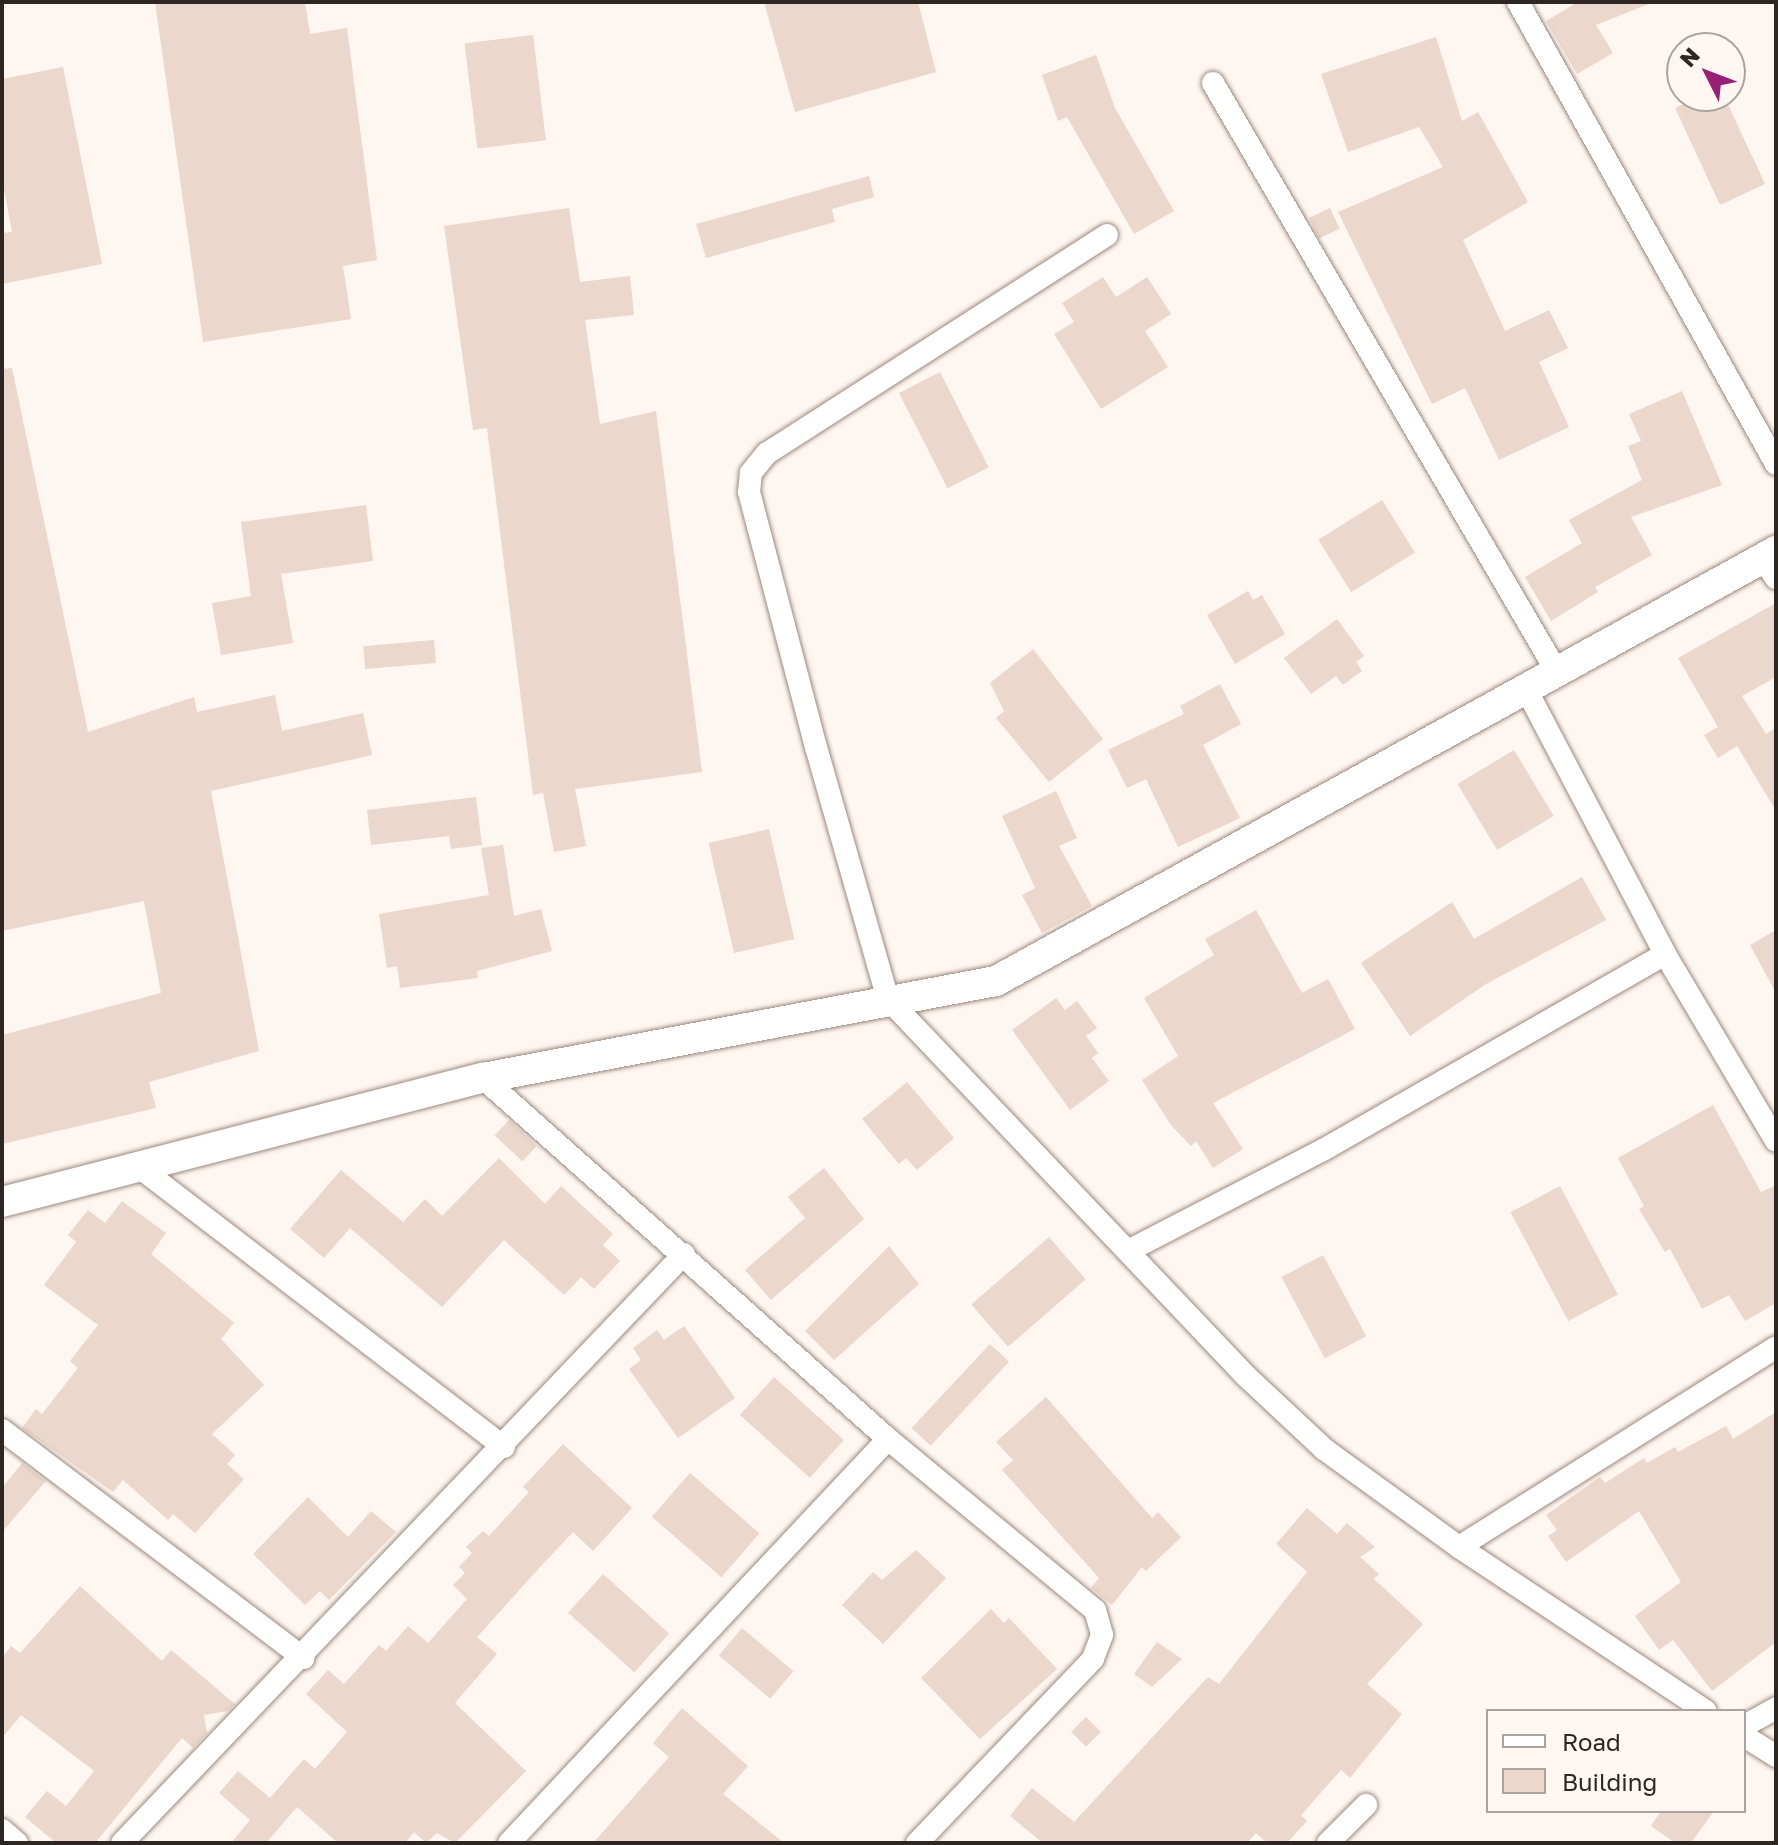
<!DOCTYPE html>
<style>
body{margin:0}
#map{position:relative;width:1778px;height:1845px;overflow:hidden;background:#fef6f1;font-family:"Golos Text",sans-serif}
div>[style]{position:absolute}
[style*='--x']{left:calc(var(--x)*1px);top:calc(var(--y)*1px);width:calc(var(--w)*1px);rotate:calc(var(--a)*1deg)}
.building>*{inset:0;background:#ebd7cb;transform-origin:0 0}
.roads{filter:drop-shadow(0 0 2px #9b897d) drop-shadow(0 0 2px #9b897d)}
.street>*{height:22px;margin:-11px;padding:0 11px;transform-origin:11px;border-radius:11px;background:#fff}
.secondary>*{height:30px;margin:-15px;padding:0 15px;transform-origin:15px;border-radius:15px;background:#fff}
span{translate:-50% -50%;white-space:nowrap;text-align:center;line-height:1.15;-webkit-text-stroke:8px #fef6f1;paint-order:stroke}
.frame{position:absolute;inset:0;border:4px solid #2e2622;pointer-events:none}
.legend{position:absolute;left:1486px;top:1709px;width:260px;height:104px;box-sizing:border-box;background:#fef6f1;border:2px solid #aba39e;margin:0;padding:10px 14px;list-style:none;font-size:24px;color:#2e2622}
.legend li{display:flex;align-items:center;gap:16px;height:40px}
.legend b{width:40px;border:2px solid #aba39e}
.north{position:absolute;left:1666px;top:32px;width:80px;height:80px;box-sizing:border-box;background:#fef6f1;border:2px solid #aba39e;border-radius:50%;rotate:312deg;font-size:22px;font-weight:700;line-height:32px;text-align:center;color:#2e2622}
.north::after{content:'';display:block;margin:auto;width:28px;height:36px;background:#9a1f76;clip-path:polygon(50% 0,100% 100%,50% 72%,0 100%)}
</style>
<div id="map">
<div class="building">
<i style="clip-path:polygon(155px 2px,305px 2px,310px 34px,347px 28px,377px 260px,343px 266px,351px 319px,203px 342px)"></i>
<i style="clip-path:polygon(764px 2px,918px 2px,936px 72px,795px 112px)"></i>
<i style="clip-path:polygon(1578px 2px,1651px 2px,1651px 3px,1596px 25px,1613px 53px,1577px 74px,1546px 21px)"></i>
<i style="left:533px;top:35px;width:106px;height:69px;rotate:83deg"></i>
<i style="clip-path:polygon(1436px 37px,1462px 121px,1478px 112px,1528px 202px,1463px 240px,1505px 331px,1549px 310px,1568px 348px,1539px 362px,1569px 427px,1499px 460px,1465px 388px,1432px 404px,1338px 212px,1443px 167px,1419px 127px,1348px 152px,1321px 74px)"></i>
<i style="clip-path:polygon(1096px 55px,1115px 108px,1174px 211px,1134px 234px,1067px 117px,1058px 121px,1042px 75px)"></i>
<i style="clip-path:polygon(63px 67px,102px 264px,2px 284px,2px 233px,12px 232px,2px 179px,2px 79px)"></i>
<i style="clip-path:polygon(1701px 96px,1724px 96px,1765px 184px,1720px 205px,1675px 108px)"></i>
<i style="clip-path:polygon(869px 176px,874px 197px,832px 209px,835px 222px,706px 258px,696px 224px)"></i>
<i style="clip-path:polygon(569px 208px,580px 282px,630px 276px,634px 315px,585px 320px,600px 424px,656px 411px,702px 772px,575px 789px,586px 846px,554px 852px,543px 793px,533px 795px,487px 428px,473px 430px,444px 226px)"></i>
<i style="left:1330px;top:208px;width:23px;height:23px;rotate:65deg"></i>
<i style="clip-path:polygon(1103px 277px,1116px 297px,1147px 277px,1171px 314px,1145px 331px,1168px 367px,1101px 409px,1054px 334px,1074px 322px,1062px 303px)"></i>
<i style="clip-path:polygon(12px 368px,88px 732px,194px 697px,197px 712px,275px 695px,282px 731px,363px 713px,372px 755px,211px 791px,259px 1051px,149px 1082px,156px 1108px,2px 1144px,2px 1035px,161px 993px,144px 901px,2px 931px,2px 369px)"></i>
<i style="left:940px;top:372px;width:107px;height:46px;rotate:63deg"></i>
<i style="clip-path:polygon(1682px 391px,1722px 485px,1631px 517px,1652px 555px,1595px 587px,1598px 592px,1551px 621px,1525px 577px,1582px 543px,1569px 520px,1642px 480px,1628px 446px,1641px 441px,1629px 414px)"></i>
<i style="left:1382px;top:500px;width:62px;height:75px;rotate:58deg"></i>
<i style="clip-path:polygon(366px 505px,373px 561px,281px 574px,293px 643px,221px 655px,212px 603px,251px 596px,241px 522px)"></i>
<i style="clip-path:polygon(1248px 591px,1253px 600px,1262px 595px,1285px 634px,1235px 664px,1207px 615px)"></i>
<i style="clip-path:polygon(1776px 603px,1776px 677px,1742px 696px,1766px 734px,1776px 728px,1776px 811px,1737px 746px,1718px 758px,1704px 735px,1718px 727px,1678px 658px)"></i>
<i style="clip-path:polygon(1337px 619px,1364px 656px,1356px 662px,1362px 671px,1343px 685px,1336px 676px,1311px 694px,1284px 658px)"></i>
<i style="left:434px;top:640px;width:23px;height:71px;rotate:85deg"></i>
<i style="clip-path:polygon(1033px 649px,1103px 739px,1049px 782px,996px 718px,1004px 711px,990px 683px)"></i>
<i style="clip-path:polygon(1220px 684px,1241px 724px,1203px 745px,1240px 818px,1178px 847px,1146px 779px,1127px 788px,1108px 750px,1184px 714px,1180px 706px)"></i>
<i style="left:1514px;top:750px;width:77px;height:66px;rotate:59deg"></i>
<i style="clip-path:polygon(1056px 791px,1077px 838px,1059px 846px,1092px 906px,1042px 933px,1022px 895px,1035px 888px,1002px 816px)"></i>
<i style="clip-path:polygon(476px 797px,482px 845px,451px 849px,449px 836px,371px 845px,367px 810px)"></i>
<i style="left:769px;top:829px;width:113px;height:62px;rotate:77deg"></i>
<i style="clip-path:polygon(503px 845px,514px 916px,541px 909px,552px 951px,477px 971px,478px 978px,400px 988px,397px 966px,387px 968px,379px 914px,489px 895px,481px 848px)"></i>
<i style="clip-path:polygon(1582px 877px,1606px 920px,1486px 984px,1410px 1036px,1361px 963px,1452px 902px,1474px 939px)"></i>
<i style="clip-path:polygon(1256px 910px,1302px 993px,1328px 979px,1355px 1029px,1213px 1103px,1243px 1149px,1213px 1168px,1196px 1141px,1191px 1146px,1171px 1125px,1142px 1080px,1178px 1056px,1144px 998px,1214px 955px,1205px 939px)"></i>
<i style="clip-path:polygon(1776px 930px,1776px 993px,1750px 945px)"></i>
<i style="clip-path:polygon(1056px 998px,1065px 1010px,1077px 1001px,1097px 1028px,1086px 1036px,1098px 1053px,1092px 1058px,1109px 1081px,1070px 1110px,1012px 1030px)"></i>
<i style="clip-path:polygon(907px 1082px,954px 1138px,917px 1170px,906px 1158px,899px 1164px,862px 1119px)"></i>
<i style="clip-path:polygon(1713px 1105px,1761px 1192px,1776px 1185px,1776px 1303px,1745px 1321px,1729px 1295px,1702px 1309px,1670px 1249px,1665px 1252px,1639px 1209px,1644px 1206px,1618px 1158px)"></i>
<i style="left:509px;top:1120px;width:38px;height:21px;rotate:43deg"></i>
<i style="clip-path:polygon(499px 1158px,545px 1204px,561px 1186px,613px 1234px,603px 1245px,620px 1261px,594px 1289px,581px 1277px,564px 1295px,504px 1240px,442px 1307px,350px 1228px,324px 1258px,290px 1229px,341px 1170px,403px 1222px,425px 1199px,442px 1216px)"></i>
<i style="clip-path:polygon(824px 1168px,864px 1219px,771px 1300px,745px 1270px,805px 1218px,788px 1197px)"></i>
<i style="left:1560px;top:1186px;width:123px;height:56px;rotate:62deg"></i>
<i style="clip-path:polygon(122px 1201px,166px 1233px,151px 1254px,234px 1323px,221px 1339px,264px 1385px,212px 1434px,235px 1455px,227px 1464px,244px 1479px,195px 1533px,173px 1514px,168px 1520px,123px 1480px,113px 1492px,22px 1428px,36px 1409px,42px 1414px,78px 1368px,70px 1361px,98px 1325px,44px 1285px,76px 1242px,68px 1235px,88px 1210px,105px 1223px)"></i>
<i style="left:1049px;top:1237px;width:56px;height:103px;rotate:49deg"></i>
<i style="clip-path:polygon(889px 1246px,919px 1284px,834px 1360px,805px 1331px)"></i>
<i style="left:1323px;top:1255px;width:92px;height:47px;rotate:62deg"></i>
<i style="clip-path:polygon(684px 1326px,735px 1398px,678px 1438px,629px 1369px,641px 1360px,633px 1348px,657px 1330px,664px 1340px)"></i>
<i style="left:990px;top:1344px;width:26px;height:115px;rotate:43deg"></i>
<i style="left:774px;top:1377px;width:94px;height:51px;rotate:42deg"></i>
<i style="clip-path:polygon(1046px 1397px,1152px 1518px,1158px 1512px,1181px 1537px,1146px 1571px,1142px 1567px,1112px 1605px,1091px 1588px,1099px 1578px,1002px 1470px,1013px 1460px,996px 1442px)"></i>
<i style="clip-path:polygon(1776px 1412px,1776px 1642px,1712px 1691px,1673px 1640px,1659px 1650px,1635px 1616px,1681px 1582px,1639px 1511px,1566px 1562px,1548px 1536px,1557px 1530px,1546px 1515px,1600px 1477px,1605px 1483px,1644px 1458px,1647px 1463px,1675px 1447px,1678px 1452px,1726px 1426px,1733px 1439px)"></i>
<i style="clip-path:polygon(563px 1444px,632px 1508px,593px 1551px,573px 1532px,541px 1566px,477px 1637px,497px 1654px,455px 1703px,526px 1771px,455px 1843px,437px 1833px,426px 1843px,414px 1832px,405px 1843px,338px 1843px,297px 1807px,266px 1843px,231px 1843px,250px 1820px,219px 1793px,238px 1771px,270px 1798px,304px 1759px,315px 1769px,347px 1732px,306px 1694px,328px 1670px,344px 1684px,379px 1645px,386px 1651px,408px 1626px,428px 1643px,467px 1599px,453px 1585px,465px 1573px,459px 1567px,472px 1553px,466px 1547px,483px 1531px,489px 1536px,529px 1492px,523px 1487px)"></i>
<i style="clip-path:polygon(22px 1463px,46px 1481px,2px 1532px,2px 1488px)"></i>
<i style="left:690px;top:1473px;width:92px;height:58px;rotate:41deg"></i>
<i style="clip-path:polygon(308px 1497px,348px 1537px,371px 1511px,396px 1532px,329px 1600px,320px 1591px,305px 1605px,253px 1554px)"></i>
<i style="clip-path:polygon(1307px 1508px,1337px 1534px,1347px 1523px,1375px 1547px,1360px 1557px,1379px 1574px,1374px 1579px,1423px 1624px,1367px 1684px,1402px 1714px,1350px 1778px,1341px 1770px,1301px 1815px,1307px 1821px,1287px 1843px,1267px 1843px,1256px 1833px,1247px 1843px,1043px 1843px,1010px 1816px,1032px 1788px,1074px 1822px,1208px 1677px,1219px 1684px,1307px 1572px,1276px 1544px)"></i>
<i style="clip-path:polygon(916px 1550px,946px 1578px,883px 1644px,842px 1605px,873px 1572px,882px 1580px)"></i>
<i style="left:603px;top:1574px;width:89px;height:52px;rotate:42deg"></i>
<i style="clip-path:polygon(80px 1586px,162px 1661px,171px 1650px,235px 1704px,228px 1711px,204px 1715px,207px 1733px,193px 1748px,182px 1738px,95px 1843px,56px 1843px,25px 1817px,47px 1791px,66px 1806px,94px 1771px,21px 1715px,2px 1738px,2px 1658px,11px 1646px,20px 1653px)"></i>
<i style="clip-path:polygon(991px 1609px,1004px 1623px,1009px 1618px,1057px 1669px,980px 1739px,921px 1678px)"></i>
<i style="left:742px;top:1628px;width:67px;height:36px;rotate:40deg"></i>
<i style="clip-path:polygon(1157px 1642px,1182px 1659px,1152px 1687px,1134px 1674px)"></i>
<i style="clip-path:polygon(682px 1708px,748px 1766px,723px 1794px,784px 1843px,593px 1843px,669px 1757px,653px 1743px)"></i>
<i style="left:1086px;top:1717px;width:21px;height:21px;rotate:45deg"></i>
<i style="clip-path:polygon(1661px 1811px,1714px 1811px,1691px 1843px,1675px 1843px,1651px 1826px)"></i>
</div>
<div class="roads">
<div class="street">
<i style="--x:1518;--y:2;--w:529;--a:60.82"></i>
<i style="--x:1213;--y:83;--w:682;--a:59.71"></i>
<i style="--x:1107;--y:235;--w:404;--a:147.3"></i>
<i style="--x:767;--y:453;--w:26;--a:129"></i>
<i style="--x:751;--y:473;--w:19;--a:96"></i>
<i style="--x:749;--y:492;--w:264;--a:75.3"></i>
<i style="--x:816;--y:747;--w:262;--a:74.1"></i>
<i style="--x:888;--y:999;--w:520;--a:46.48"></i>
<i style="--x:1246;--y:1376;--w:107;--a:43.1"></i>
<i style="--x:1324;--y:1449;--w:167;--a:36"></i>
<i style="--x:1459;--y:1547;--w:296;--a:33.6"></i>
<i style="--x:1763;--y:559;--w:23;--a:56"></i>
<i style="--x:1526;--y:689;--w:299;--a:62.3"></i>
<i style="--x:1665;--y:954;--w:217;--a:59.3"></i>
<i style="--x:483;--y:1078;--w:543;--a:41.71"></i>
<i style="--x:888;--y:1439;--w:268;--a:39.6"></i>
<i style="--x:1095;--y:1610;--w:26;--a:74"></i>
<i style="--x:1102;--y:1635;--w:26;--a:111"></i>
<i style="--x:1093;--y:1659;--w:255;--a:133.7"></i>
<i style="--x:139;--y:1167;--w:460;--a:37.5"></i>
<i style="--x:1128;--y:1251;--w:220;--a:-27.4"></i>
<i style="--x:1323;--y:1150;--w:394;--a:-29.8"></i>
<i style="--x:2;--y:1430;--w:378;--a:37.1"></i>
<i style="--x:1459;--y:1547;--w:375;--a:-32.2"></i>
<i style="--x:1744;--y:1726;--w:37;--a:-29"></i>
<i style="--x:1744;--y:1736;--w:38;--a:32"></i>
<i style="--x:2;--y:1830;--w:20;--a:41"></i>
<i style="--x:122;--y:1843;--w:814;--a:-46.34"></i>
<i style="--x:509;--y:1843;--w:554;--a:-46.83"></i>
<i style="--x:1328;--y:1843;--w:54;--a:-45"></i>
</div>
<div class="secondary">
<i style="--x:2;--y:1202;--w:497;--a:-14.5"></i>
<i style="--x:483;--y:1078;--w:522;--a:-10.71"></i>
<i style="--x:996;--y:981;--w:891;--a:-28.87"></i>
</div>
</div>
<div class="frame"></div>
<ul class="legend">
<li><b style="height:10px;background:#fff"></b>Road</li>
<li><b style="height:22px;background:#ebd7cb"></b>Building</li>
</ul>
<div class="north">N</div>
</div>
